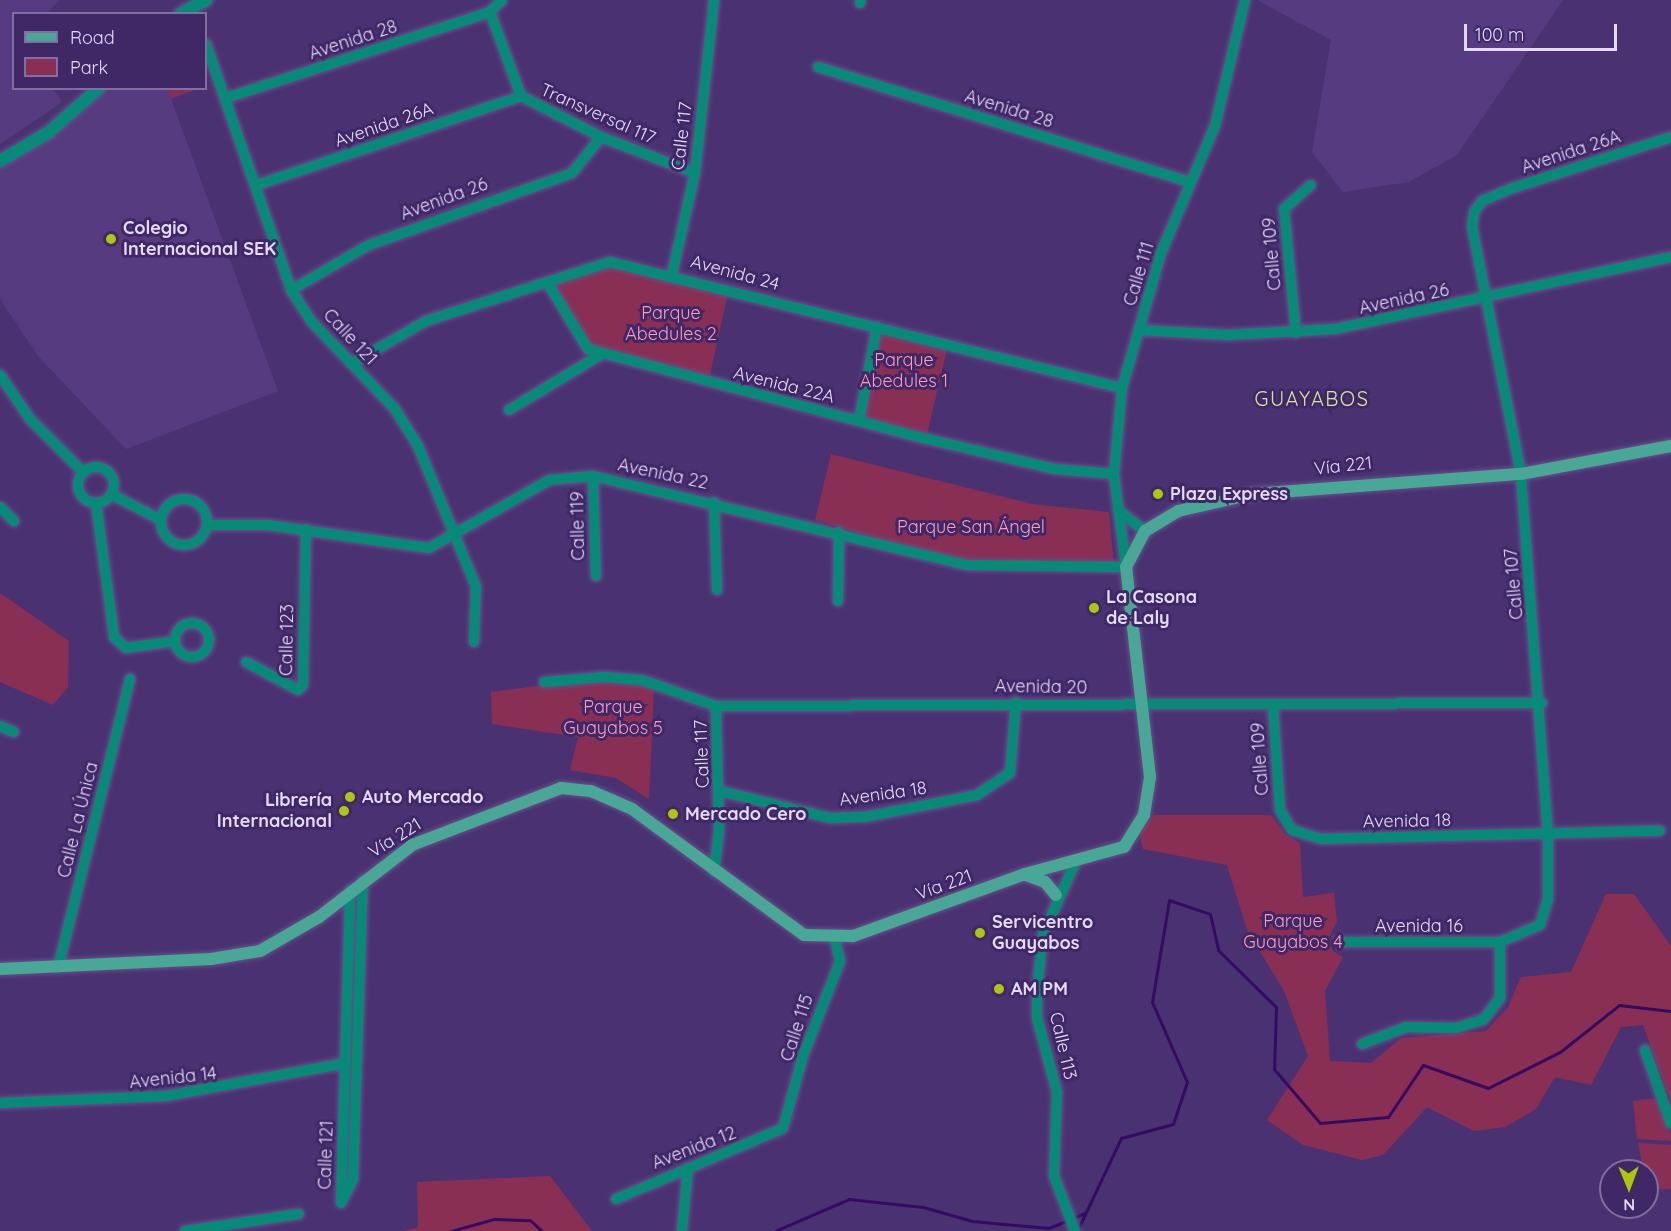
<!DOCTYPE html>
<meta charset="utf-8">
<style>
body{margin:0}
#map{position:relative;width:1671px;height:1231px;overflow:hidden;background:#4a3272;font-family:Quicksand,sans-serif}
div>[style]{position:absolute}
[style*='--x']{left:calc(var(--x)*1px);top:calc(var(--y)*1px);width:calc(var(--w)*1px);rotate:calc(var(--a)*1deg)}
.built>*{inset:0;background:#563b81}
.green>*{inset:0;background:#8a2f54;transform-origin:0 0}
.stream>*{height:3px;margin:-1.5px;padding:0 1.5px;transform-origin:1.5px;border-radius:1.5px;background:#340b61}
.roads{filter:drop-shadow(0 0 2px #66508a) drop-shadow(0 0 2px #66508a)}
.minor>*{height:10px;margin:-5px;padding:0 5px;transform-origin:5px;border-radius:5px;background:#078b78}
.minor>.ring{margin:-5px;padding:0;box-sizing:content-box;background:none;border:10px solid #078b78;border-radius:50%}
.tertiary>*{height:12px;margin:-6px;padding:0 6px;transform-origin:6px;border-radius:6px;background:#078b78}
.secondary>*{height:12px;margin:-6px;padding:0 6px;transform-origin:6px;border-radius:6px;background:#49a795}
.dots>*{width:16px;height:16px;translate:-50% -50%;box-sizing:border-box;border:3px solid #402766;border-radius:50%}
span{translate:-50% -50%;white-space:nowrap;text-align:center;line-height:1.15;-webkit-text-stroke:6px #402766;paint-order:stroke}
.street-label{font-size:18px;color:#e3dbf9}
.poi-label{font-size:18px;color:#e3dbf9;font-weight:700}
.left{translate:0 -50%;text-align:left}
.right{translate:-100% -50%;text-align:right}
.park-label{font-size:18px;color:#fd9dbe}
.neighbourhood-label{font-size:20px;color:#d5e599;letter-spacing:1.5px}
.legend{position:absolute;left:12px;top:12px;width:195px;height:78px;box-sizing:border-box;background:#402766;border:2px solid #816fa1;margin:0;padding:8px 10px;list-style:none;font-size:18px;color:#e3dbf9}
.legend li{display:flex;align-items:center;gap:12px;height:30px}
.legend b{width:30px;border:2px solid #816fa1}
.north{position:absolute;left:1599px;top:1159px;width:60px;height:60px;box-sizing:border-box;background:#402766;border:2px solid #816fa1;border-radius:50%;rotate:179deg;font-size:16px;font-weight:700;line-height:24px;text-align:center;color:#e3dbf9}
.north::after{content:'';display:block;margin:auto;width:21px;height:27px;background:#adc60e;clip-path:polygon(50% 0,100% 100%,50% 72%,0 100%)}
.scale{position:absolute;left:1464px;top:24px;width:153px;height:27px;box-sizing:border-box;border:3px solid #e3dbf9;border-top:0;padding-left:8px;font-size:18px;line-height:21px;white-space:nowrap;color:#e3dbf9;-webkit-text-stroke:4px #402766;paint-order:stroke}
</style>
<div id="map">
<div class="built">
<i style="clip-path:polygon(0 0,59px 0,47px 13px,14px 14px,14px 88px,53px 89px,62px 102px,0 144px)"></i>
<i style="clip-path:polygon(1257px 0,1563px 0,1457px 155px,1409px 182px,1343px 192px,1312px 152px,1331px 40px)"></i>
<i style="clip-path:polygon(101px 89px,197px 89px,171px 99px,278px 391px,126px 449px,38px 356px,0 299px,0 161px)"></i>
</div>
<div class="green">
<i style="clip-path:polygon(167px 89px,197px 89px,171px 98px)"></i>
<i style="clip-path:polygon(610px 262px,729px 289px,708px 383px,588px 349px,547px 282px)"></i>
<i style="left:877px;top:327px;width:73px;height:96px;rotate:13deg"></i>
<i style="clip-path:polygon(831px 454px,1032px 504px,1109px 512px,1114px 566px,967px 565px,815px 520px)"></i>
<i style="clip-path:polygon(0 593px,69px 641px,68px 687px,53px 705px,0 682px)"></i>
<i style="clip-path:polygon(608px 677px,654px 687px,649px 799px,616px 778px,570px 770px,578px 737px,492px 724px,491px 692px)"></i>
<i style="clip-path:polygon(1154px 815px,1271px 815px,1286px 835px,1300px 843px,1303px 897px,1334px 893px,1337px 922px,1329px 937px,1333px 951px,1343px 957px,1325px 991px,1330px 1061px,1371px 1063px,1401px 1038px,1486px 1031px,1508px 1007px,1521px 977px,1571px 972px,1606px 894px,1634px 894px,1671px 946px,1671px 1101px,1643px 1025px,1621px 1027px,1591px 1085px,1555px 1077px,1536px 1109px,1505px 1127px,1474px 1131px,1427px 1107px,1383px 1155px,1362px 1160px,1303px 1145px,1267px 1120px,1308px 1056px,1284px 991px,1247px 930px,1227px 865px,1143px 849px,1139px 833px)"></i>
<i style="clip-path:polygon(1657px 1098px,1671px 1137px,1671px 1141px,1637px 1139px,1633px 1101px)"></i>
<i style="clip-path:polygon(1638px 1143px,1671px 1145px,1671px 1189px,1647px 1190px)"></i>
<i style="clip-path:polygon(550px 1176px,592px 1231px,404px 1231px,418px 1227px,417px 1182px)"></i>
</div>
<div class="stream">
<i style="--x:1078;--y:1229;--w:101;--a:-64.7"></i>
<i style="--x:1121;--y:1138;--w:54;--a:-15.1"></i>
<i style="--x:1173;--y:1124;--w:44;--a:-71.6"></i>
<i style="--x:1187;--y:1082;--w:87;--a:-113.6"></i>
<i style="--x:1152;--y:1002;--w:103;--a:-80.5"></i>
<i style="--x:1169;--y:900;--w:43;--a:18.9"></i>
<i style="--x:1210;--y:914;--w:37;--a:77"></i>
<i style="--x:1218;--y:950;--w:81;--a:44.5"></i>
<i style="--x:1276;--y:1007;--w:62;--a:91.8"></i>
<i style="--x:1274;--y:1069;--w:71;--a:49.6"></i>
<i style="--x:1320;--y:1123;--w:68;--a:-5"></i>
<i style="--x:1388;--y:1117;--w:63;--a:-56.1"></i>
<i style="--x:1423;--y:1065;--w:69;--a:19.5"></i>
<i style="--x:1488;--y:1088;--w:80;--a:-26.6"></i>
<i style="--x:1560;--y:1052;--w:75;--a:-38.5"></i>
<i style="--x:1619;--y:1005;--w:52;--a:6.6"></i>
<i style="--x:451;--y:1231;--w:45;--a:-15.6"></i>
<i style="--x:494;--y:1219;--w:36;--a:2"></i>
<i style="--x:530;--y:1220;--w:16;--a:43"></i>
<i style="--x:775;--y:1231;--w:81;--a:-23.4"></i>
<i style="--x:849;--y:1199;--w:74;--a:6.2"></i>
<i style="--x:923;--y:1207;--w:51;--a:15.9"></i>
<i style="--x:972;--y:1221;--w:77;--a:5.2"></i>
<i style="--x:1049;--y:1228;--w:39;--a:-23"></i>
</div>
<div class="roads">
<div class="minor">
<i style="--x:502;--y:0;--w:17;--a:135"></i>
<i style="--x:490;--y:12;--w:90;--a:69.7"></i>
<i style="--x:860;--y:3;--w:3;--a:-72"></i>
<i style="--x:206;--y:44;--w:260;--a:70.9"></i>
<i style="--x:291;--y:290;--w:37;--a:57"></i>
<i style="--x:311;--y:321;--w:122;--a:46.3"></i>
<i style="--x:395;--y:409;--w:44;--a:58.1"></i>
<i style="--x:418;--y:446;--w:152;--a:67.6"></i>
<i style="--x:476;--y:587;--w:55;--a:92.1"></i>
<i style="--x:818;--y:67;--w:389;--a:17.2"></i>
<i style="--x:521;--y:96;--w:90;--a:27.1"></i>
<i style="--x:601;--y:137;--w:101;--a:21"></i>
<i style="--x:226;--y:98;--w:278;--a:-18"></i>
<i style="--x:257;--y:185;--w:279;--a:-18.6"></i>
<i style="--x:672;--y:274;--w:104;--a:-77.2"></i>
<i style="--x:695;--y:173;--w:174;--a:-83.7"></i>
<i style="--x:547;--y:282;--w:79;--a:58.5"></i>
<i style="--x:588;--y:349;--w:347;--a:14.9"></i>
<i style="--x:923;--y:438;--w:136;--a:13.2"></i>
<i style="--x:1055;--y:469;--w:59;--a:4.8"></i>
<i style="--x:291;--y:290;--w:90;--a:-30"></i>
<i style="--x:369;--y:245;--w:215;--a:-19.5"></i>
<i style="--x:572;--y:173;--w:46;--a:-51.1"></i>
<i style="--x:1139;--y:330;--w:89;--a:3.2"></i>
<i style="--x:1228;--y:335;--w:107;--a:-3.2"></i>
<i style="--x:1335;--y:329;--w:344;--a:-12.1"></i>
<i style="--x:1296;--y:333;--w:125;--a:-95.5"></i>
<i style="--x:1284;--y:209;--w:36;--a:-42"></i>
<i style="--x:351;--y:364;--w:86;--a:-29.8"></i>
<i style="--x:426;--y:321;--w:193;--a:-17.8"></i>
<i style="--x:610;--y:262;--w:527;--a:13.83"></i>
<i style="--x:0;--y:375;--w:53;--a:55.7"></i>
<i style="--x:30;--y:419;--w:75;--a:45"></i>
<i style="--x:509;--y:410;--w:109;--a:-31.1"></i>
<i style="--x:859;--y:421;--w:96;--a:-79.2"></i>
<i class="ring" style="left:78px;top:467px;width:26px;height:26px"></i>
<i style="--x:593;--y:476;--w:100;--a:88.3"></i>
<i style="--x:111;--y:494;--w:56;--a:27.5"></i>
<i class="ring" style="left:161px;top:499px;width:36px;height:36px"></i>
<i style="--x:714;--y:502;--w:88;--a:88"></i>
<i style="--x:96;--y:503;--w:135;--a:82.3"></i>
<i style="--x:114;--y:637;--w:16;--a:43"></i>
<i style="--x:126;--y:648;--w:49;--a:-8.1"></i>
<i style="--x:0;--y:507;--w:20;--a:45"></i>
<i style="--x:1118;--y:510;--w:34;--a:38"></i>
<i style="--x:207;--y:525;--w:61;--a:0"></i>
<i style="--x:268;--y:525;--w:163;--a:8.1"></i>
<i style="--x:429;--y:548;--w:138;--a:-29.5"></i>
<i style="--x:549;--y:480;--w:44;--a:-5.2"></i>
<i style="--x:593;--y:476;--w:384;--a:13.4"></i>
<i style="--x:967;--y:565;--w:159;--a:0.7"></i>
<i style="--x:1126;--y:567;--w:94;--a:-97.4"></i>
<i style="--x:1114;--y:474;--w:86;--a:-84.7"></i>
<i style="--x:1122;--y:388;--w:141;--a:-73.9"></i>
<i style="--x:1161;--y:253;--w:138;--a:-67"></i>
<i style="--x:1215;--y:126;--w:130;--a:-76.6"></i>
<i style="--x:838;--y:601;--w:69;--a:-89.2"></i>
<i class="ring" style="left:175px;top:623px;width:24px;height:24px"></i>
<i style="--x:246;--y:662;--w:59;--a:28.3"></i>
<i style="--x:298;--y:690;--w:7;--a:-45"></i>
<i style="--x:303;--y:685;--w:156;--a:-88.9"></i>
<i style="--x:544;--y:682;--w:61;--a:-4.7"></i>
<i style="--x:605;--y:677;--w:37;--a:5"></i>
<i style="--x:642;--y:680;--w:78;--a:19.4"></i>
<i style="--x:716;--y:706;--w:826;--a:-0.21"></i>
<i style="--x:1273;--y:705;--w:105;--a:86.2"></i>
<i style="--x:1280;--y:810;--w:23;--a:59"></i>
<i style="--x:1292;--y:830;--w:30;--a:17"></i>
<i style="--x:1321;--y:839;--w:339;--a:-1.4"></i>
<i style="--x:0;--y:726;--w:15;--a:23"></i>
<i style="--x:720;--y:791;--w:113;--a:13.8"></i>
<i style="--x:830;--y:818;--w:35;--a:-2"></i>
<i style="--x:865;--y:817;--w:114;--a:-11.1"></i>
<i style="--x:977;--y:795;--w:40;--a:-34"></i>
<i style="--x:1010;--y:773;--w:71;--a:-85.2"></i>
<i style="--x:714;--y:872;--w:41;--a:-83"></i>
<i style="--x:719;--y:831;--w:125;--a:-91.4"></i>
<i style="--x:1338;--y:942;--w:162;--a:0"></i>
<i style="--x:1500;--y:942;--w:43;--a:-23"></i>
<i style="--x:1540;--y:925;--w:27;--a:-73"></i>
<i style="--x:1548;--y:899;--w:64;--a:-90"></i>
<i style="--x:1548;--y:835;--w:362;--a:-94.3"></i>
<i style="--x:1521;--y:474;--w:252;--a:-101.2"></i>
<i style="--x:1472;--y:227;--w:15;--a:-82"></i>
<i style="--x:1474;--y:212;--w:14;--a:-54"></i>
<i style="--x:1482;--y:201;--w:34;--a:-23"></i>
<i style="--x:1513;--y:188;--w:166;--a:-17.9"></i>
<i style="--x:58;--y:968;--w:298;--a:-76"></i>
<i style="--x:1362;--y:1044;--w:47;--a:-21.1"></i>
<i style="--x:1406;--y:1027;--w:50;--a:1.1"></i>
<i style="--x:1456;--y:1028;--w:28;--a:-17"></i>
<i style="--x:1483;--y:1020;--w:28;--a:-52"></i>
<i style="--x:1500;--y:998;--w:56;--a:-90"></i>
<i style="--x:1645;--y:1050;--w:78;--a:70.6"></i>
<i style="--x:0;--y:1103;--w:166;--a:-2.4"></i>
<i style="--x:166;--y:1096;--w:183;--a:-10.4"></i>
<i style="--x:341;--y:1199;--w:309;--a:-88.3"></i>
<i style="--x:616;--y:1199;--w:181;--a:-23"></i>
<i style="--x:783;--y:1128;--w:75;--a:-74.5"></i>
<i style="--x:803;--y:1056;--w:102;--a:-68.7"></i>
<i style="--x:840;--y:961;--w:23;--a:-103"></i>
<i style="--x:341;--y:1203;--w:27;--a:-63"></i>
<i style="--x:353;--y:1179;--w:299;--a:-88.1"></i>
<i style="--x:185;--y:1231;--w:115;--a:-8.5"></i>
<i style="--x:682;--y:1231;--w:63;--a:-84.6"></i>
<i style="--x:1075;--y:1231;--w:59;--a:-110.9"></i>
<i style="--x:1054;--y:1176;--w:84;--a:-88"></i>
<i style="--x:1057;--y:1092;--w:77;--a:-105.1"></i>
<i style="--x:1037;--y:1018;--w:28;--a:-90"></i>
<i style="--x:1037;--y:990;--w:56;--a:-83.9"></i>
<i style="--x:1043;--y:934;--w:80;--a:-65.7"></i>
</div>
<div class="tertiary">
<i style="--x:180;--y:14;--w:30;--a:-28"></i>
<i style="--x:0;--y:161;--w:57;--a:-30.6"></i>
<i style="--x:49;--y:132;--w:67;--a:-41.3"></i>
</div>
<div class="secondary">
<i style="--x:1026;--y:875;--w:20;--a:20"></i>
<i style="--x:1045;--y:882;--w:17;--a:50"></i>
<i style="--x:0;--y:969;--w:211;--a:-2.7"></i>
<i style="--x:211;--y:959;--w:50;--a:-9.3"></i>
<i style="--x:260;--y:951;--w:68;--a:-30"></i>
<i style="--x:319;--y:917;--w:118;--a:-37.7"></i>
<i style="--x:412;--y:845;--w:160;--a:-20.9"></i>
<i style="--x:561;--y:788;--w:30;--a:6"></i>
<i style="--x:591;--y:791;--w:45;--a:23.7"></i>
<i style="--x:632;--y:809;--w:213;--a:36.2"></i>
<i style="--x:804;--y:935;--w:49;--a:1.2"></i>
<i style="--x:853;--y:936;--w:183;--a:-19.8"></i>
<i style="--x:1025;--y:874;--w:103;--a:-15.3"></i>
<i style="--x:1124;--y:847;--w:38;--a:-58"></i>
<i style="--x:1144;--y:815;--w:38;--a:-81"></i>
<i style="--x:1150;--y:777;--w:211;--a:-96.5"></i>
<i style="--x:1126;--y:567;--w:41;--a:-62.2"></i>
<i style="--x:1145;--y:531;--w:39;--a:-31"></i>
<i style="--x:1178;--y:511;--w:77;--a:-12.8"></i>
<i style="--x:1253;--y:494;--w:269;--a:-4.3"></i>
<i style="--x:1521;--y:474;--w:153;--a:-10.6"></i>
</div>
</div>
<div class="dots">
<i style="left:111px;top:239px;background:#adc60e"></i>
<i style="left:1158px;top:494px;background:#adc60e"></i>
<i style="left:1094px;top:608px;background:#adc60e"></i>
<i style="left:350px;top:797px;background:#adc60e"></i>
<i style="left:344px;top:811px;background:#adc60e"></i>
<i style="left:673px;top:814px;background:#adc60e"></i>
<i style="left:980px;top:933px;background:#adc60e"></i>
<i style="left:999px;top:989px;background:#adc60e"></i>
</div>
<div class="street-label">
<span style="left:353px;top:40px;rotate:-18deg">Avenida 28</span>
<span style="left:1009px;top:109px;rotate:17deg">Avenida 28</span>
<span style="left:598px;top:114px;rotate:24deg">Transversal 117</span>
<span style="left:384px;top:125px;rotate:-19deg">Avenida 26A</span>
<span style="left:682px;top:136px;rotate:-83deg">Calle 117</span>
<span style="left:1571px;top:152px;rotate:-18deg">Avenida 26A</span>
<span style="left:444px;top:199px;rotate:-20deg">Avenida 26</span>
<span style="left:1272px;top:254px;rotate:-95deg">Calle 109</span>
<span style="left:735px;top:273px;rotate:15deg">Avenida 24</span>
<span style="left:1139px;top:274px;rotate:-73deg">Calle 111</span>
<span style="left:1404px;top:299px;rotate:-12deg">Avenida 26</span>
<span style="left:350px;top:337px;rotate:47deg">Calle 121</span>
<span style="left:784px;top:385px;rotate:14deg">Avenida 22A</span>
<span style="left:1343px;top:466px;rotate:-6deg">Vía 221</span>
<span style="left:663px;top:474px;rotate:12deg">Avenida 22</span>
<span style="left:578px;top:526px;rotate:-91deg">Calle 119</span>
<span style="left:1514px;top:584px;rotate:-95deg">Calle 107</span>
<span style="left:287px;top:640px;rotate:-89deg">Calle 123</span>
<span style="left:1041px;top:687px;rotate:1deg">Avenida 20</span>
<span style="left:702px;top:754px;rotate:-92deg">Calle 117</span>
<span style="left:1260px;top:759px;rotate:-94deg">Calle 109</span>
<span style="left:883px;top:794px;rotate:-8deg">Avenida 18</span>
<span style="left:78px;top:820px;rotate:-76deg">Calle La Única</span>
<span style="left:1407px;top:821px;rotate:-1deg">Avenida 18</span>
<span style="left:395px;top:838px;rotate:-32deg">Vía 221</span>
<span style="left:944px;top:885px;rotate:-20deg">Vía 221</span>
<span style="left:1419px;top:926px">Avenida 16</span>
<span style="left:797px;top:1028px;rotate:-72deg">Calle 115</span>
<span style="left:1063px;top:1046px;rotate:77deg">Calle 113</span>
<span style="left:173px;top:1078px;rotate:-6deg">Avenida 14</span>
<span style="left:694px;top:1148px;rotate:-21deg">Avenida 12</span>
<span style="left:326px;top:1155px;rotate:-88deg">Calle 121</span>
</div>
<div class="poi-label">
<span class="left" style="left:123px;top:239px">Colegio<br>Internacional SEK</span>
<span class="left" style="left:1170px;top:494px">Plaza Express</span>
<span class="left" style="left:1106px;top:608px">La Casona<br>de Laly</span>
<span class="left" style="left:362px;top:797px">Auto Mercado</span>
<span class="right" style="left:332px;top:811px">Librería<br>Internacional</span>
<span class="left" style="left:685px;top:814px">Mercado Cero</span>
<span class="left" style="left:992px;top:933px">Servicentro<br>Guayabos</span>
<span class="left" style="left:1011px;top:989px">AM PM</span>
</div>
<div class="park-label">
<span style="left:671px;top:324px">Parque<br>Abedules 2</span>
<span style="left:904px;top:371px">Parque<br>Abedules 1</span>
<span style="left:971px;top:527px">Parque San Ángel</span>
<span style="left:613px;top:718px">Parque<br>Guayabos 5</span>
<span style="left:1293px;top:932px">Parque<br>Guayabos 4</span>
</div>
<div class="neighbourhood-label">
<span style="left:1312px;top:398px">GUAYABOS</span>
</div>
<ul class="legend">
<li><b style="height:8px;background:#49a795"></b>Road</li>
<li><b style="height:16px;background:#8a2f54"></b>Park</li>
</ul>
<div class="north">N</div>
<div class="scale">100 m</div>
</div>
